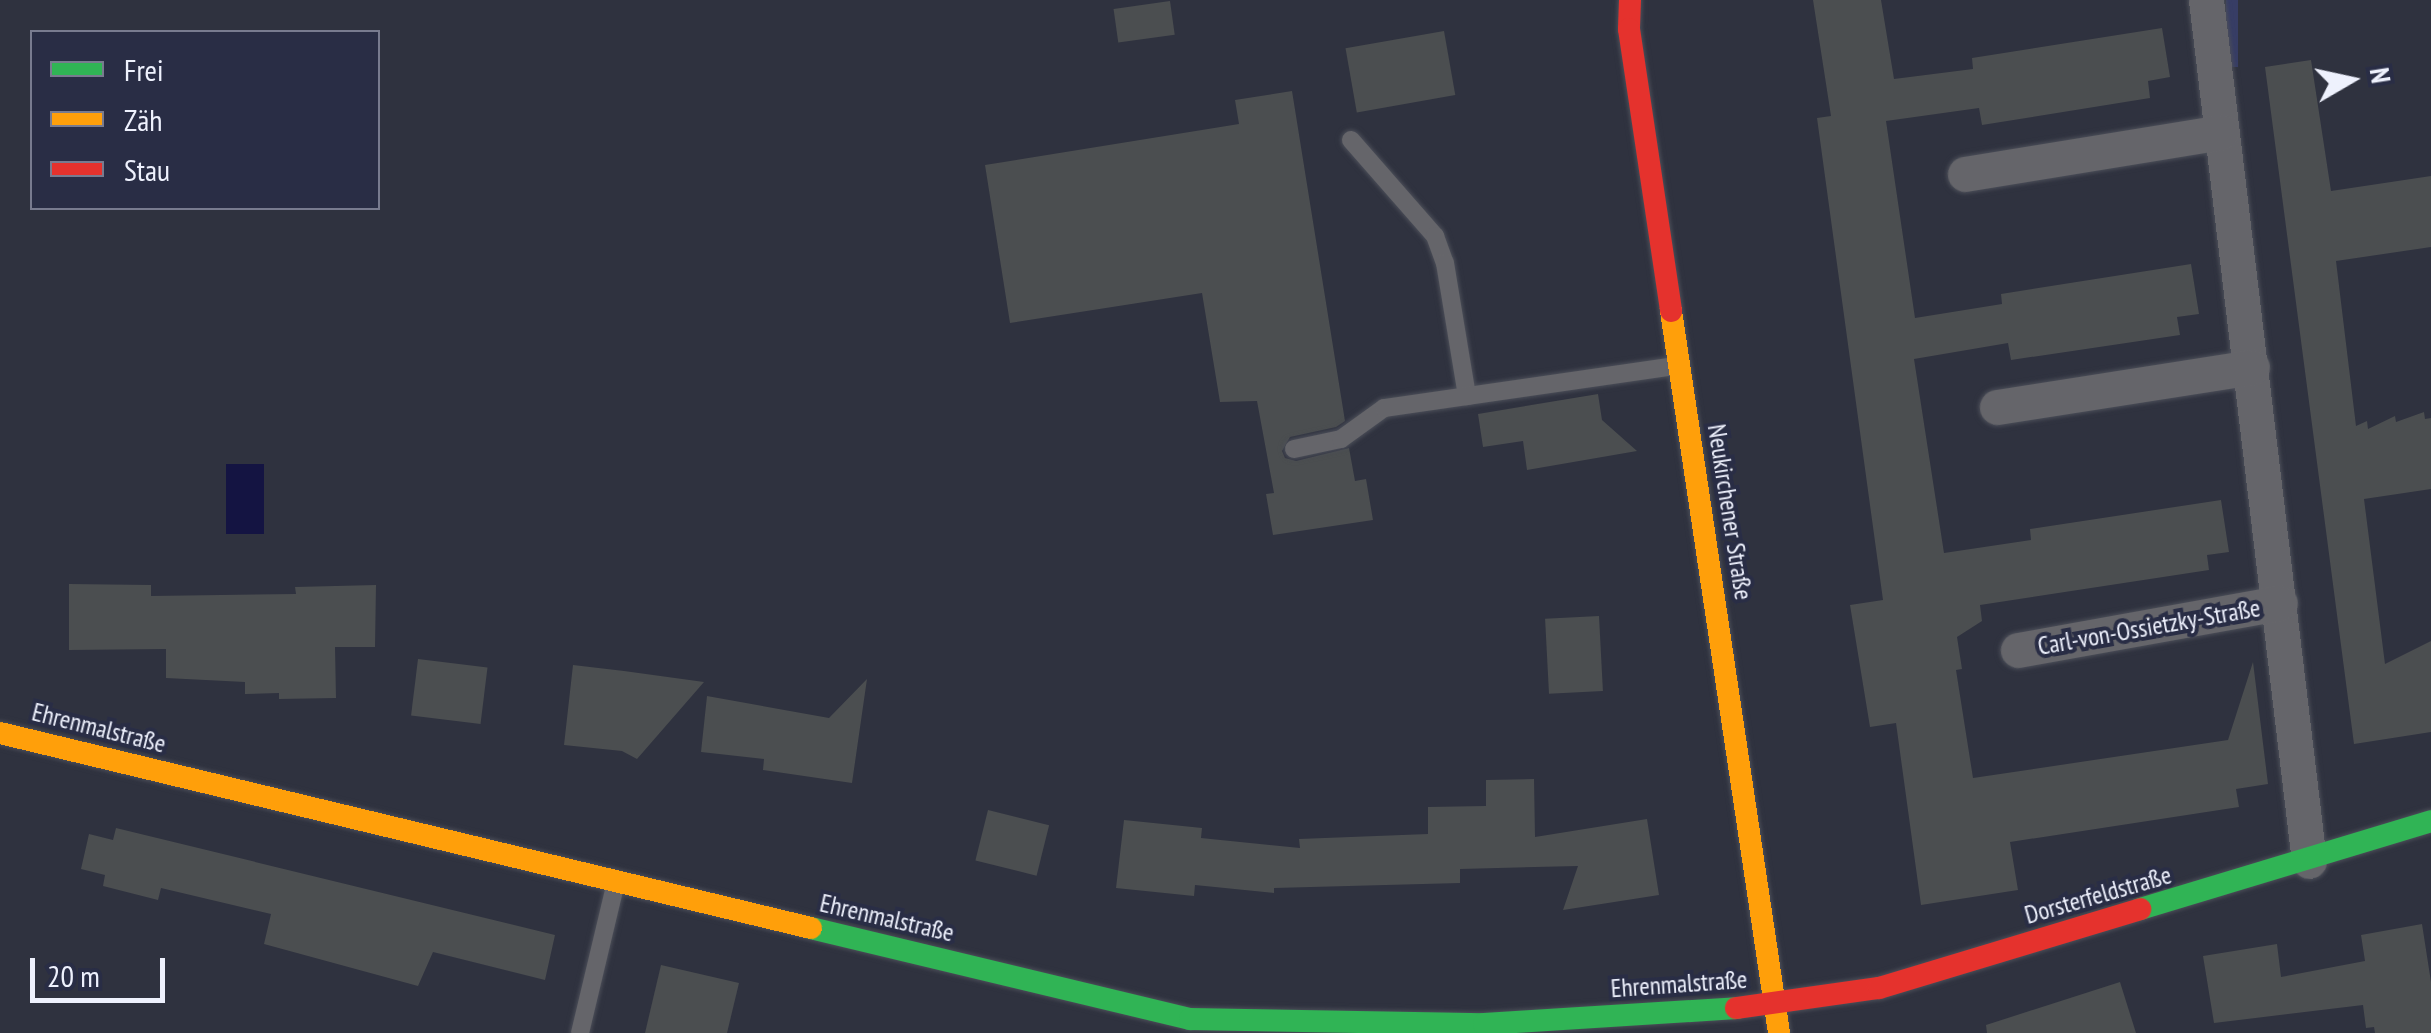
<!DOCTYPE html>
<meta charset="utf-8">
<style>
body{margin:0}
#map{position:relative;width:2431px;height:1033px;overflow:hidden;background:#2f323f;font-family:"PT Sans Narrow",sans-serif}
div>[style]{position:absolute}
[style*='--x']{left:calc(var(--x)*1px);top:calc(var(--y)*1px);width:calc(var(--w)*1px);rotate:calc(var(--a)*1deg)}
.green>*{inset:0;background:#373d65;transform-origin:0 0}
.water>*{inset:0;background:#141442;transform-origin:0 0}
.building>*{inset:0;background:#4b4e50;transform-origin:0 0}
.roads{filter:drop-shadow(0 0 2px #4b4e58) drop-shadow(0 0 2px #4b4e58)}
.lane>*{height:18px;margin:-9px;padding:0 9px;transform-origin:9px;border-radius:9px;background:#65656a}
.street>*{height:35px;margin:-17.5px;padding:0 17.5px;transform-origin:17.5px;border-radius:17.5px;background:#65656a}
.fast>*{height:22px;margin:-11px;padding:0 11px;transform-origin:11px;border-radius:11px;background:#30b455}
.slow>*{height:22px;margin:-11px;padding:0 11px;transform-origin:11px;border-radius:11px;background:#ff9f0a}
.jam>*{height:22px;margin:-11px;padding:0 11px;transform-origin:11px;border-radius:11px;background:#e5322d}
span{translate:-50% -50%;white-space:nowrap;text-align:center;line-height:1.15;-webkit-text-stroke:8px #292d45;paint-order:stroke}
.street-label{font-size:25px;color:#eef1fd}
.legend{position:absolute;left:30px;top:30px;width:350px;height:180px;box-sizing:border-box;background:#292d45;border:2px solid #787b8f;margin:0;padding:12px 18px;list-style:none;font-size:30px;color:#eef1fd}
.legend li{display:flex;align-items:center;gap:20px;height:50px}
.legend b{width:50px;border:2px solid #787b8f}
.north{position:absolute;left:2301px;top:30px;width:100px;height:100px;-webkit-text-stroke:8px #292d45;paint-order:stroke;rotate:81deg;font-size:28px;font-weight:700;line-height:40px;text-align:center;color:#eef1fd}
.north::after{content:'';display:block;margin:auto;width:35px;height:45px;background:#eef1fd;clip-path:polygon(50% 0,100% 100%,50% 72%,0 100%)}
.scale{position:absolute;left:30px;top:958px;width:135px;height:45px;box-sizing:border-box;border:5px solid #eef1fd;border-top:0;padding-left:12px;font-size:30px;line-height:35px;white-space:nowrap;color:#eef1fd;-webkit-text-stroke:8px #292d45;paint-order:stroke}
</style>
<div id="map">
<div class="green">
<i style="left:2226px;top:0;width:12px;height:67px"></i>
</div>
<div class="water">
<i style="left:226px;top:464px;width:38px;height:70px"></i>
</div>
<div class="building">
<i style="clip-path:polygon(1813px 0,1881px 0,1894px 79px,1973px 69px,1972px 58px,2162px 28px,2170px 77px,2148px 81px,2150px 98px,1982px 125px,1979px 108px,1886px 121px,1915px 318px,2002px 304px,2001px 294px,2191px 264px,2199px 314px,2177px 317px,2180px 335px,2011px 360px,2008px 343px,1914px 359px,1944px 553px,2031px 540px,2030px 529px,2221px 500px,2229px 552px,2207px 555px,2209px 570px,1980px 605px,1982px 621px,1957px 637px,1962px 669px,1956px 670px,1973px 778px,2228px 740px,2253px 662px,2268px 784px,2236px 789px,2239px 807px,2010px 842px,2018px 890px,1921px 905px,1896px 723px,1870px 727px,1850px 605px,1883px 600px,1817px 118px,1831px 116px)"></i>
<i style="left:1170px;top:1px;width:34px;height:57px;rotate:82deg"></i>
<i style="left:1444px;top:31px;width:65px;height:100px;rotate:80deg"></i>
<i style="clip-path:polygon(2311px 60px,2331px 191px,2431px 176px,2431px 247px,2336px 261px,2356px 426px,2367px 421px,2368px 429px,2395px 416px,2396px 422px,2424px 412px,2425px 419px,2431px 418px,2431px 489px,2364px 499px,2385px 664px,2431px 641px,2431px 732px,2354px 744px,2265px 67px)"></i>
<i style="clip-path:polygon(1292px 91px,1345px 421px,1336px 427px,1290px 437px,1282px 451px,1285px 458px,1296px 461px,1349px 448px,1355px 481px,1366px 479px,1373px 520px,1273px 535px,1266px 494px,1274px 493px,1257px 401px,1220px 402px,1202px 293px,1010px 323px,985px 165px,1239px 124px,1235px 100px)"></i>
<i style="clip-path:polygon(1598px 394px,1602px 420px,1637px 451px,1527px 470px,1523px 441px,1483px 447px,1478px 414px)"></i>
<i style="clip-path:polygon(69px 584px,151px 585px,151px 596px,296px 594px,295px 587px,376px 585px,375px 647px,335px 647px,336px 698px,279px 699px,279px 693px,245px 694px,245px 682px,166px 678px,166px 649px,69px 650px)"></i>
<i style="left:1599px;top:616px;width:75px;height:54px;rotate:87deg"></i>
<i style="left:418px;top:659px;width:70px;height:57px;rotate:7deg"></i>
<i style="clip-path:polygon(573px 665px,624px 671px,704px 682px,637px 759px,622px 751px,564px 745px)"></i>
<i style="clip-path:polygon(867px 679px,852px 783px,763px 770px,764px 759px,701px 752px,707px 696px,829px 718px)"></i>
<i style="clip-path:polygon(1534px 779px,1535px 837px,1647px 819px,1659px 895px,1563px 910px,1578px 866px,1460px 869px,1460px 883px,1274px 888px,1274px 893px,1195px 885px,1194px 896px,1116px 888px,1124px 820px,1202px 828px,1201px 838px,1300px 848px,1299px 839px,1428px 834px,1428px 807px,1486px 806px,1486px 780px)"></i>
<i style="left:988px;top:810px;width:63px;height:52px;rotate:14deg"></i>
<i style="clip-path:polygon(116px 828px,555px 935px,545px 980px,433px 952px,418px 986px,264px 944px,271px 914px,161px 888px,158px 900px,103px 886px,105px 875px,81px 869px,89px 834px,113px 840px)"></i>
<i style="clip-path:polygon(2422px 924px,2431px 982px,2431px 1033px,2375px 1033px,2374px 1027px,2366px 1028px,2363px 1005px,2214px 1023px,2203px 956px,2277px 944px,2281px 977px,2365px 961px,2361px 935px)"></i>
<i style="clip-path:polygon(661px 965px,739px 983px,727px 1033px,645px 1033px)"></i>
<i style="clip-path:polygon(2120px 982px,2136px 1033px,1987px 1033px,1986px 1025px)"></i>
</div>
<div class="roads">
<div class="lane">
<i style="--x:1351;--y:140;--w:128;--a:48.8"></i>
<i style="--x:1435;--y:236;--w:29;--a:70"></i>
<i style="--x:1445;--y:263;--w:135;--a:80.6"></i>
<i style="--x:1294;--y:449;--w:48;--a:-12"></i>
<i style="--x:1341;--y:439;--w:53;--a:-35.8"></i>
<i style="--x:1384;--y:408;--w:293;--a:-8.2"></i>
<i style="--x:580;--y:1033;--w:155;--a:-76.6"></i>
</div>
<div class="street">
<i style="--x:2206;--y:0;--w:867;--a:83.18"></i>
<i style="--x:1965;--y:174;--w:260;--a:-9.3"></i>
<i style="--x:1997;--y:407;--w:258;--a:-8.9"></i>
<i style="--x:2018;--y:650;--w:266;--a:-10.2"></i>
</div>
<div class="fast">
<i style="--x:2140;--y:909;--w:304;--a:-16.8"></i>
<i style="--x:811;--y:928;--w:390;--a:13.5"></i>
<i style="--x:1190;--y:1019;--w:294;--a:1"></i>
<i style="--x:1484;--y:1024;--w:253;--a:-3.6"></i>
</div>
<div class="slow">
<i style="--x:1671;--y:311;--w:730;--a:81.49"></i>
<i style="--x:0;--y:733;--w:834;--a:13.52"></i>
</div>
<div class="jam">
<i style="--x:1630;--y:0;--w:29;--a:92"></i>
<i style="--x:1629;--y:29;--w:285;--a:81.5"></i>
<i style="--x:1736;--y:1008;--w:144;--a:-8"></i>
<i style="--x:1879;--y:988;--w:273;--a:-16.8"></i>
</div>
</div>
<div class="street-label">
<span style="left:1730px;top:512px;rotate:81deg">Neukirchener Straße</span>
<span style="left:2149px;top:627px;rotate:-10deg">Carl-von-Ossietzky-Straße</span>
<span style="left:99px;top:728px;rotate:14deg">Ehrenmalstraße</span>
<span style="left:2098px;top:895px;rotate:-16deg">Dorsterfeldstraße</span>
<span style="left:887px;top:918px;rotate:13deg">Ehrenmalstraße</span>
<span style="left:1679px;top:984px;rotate:-4deg">Ehrenmalstraße</span>
</div>
<ul class="legend">
<li><b style="height:12px;background:#30b455"></b>Frei</li>
<li><b style="height:12px;background:#ff9f0a"></b>Zäh</li>
<li><b style="height:12px;background:#e5322d"></b>Stau</li>
</ul>
<div class="north">N</div>
<div class="scale">20 m</div>
</div>
